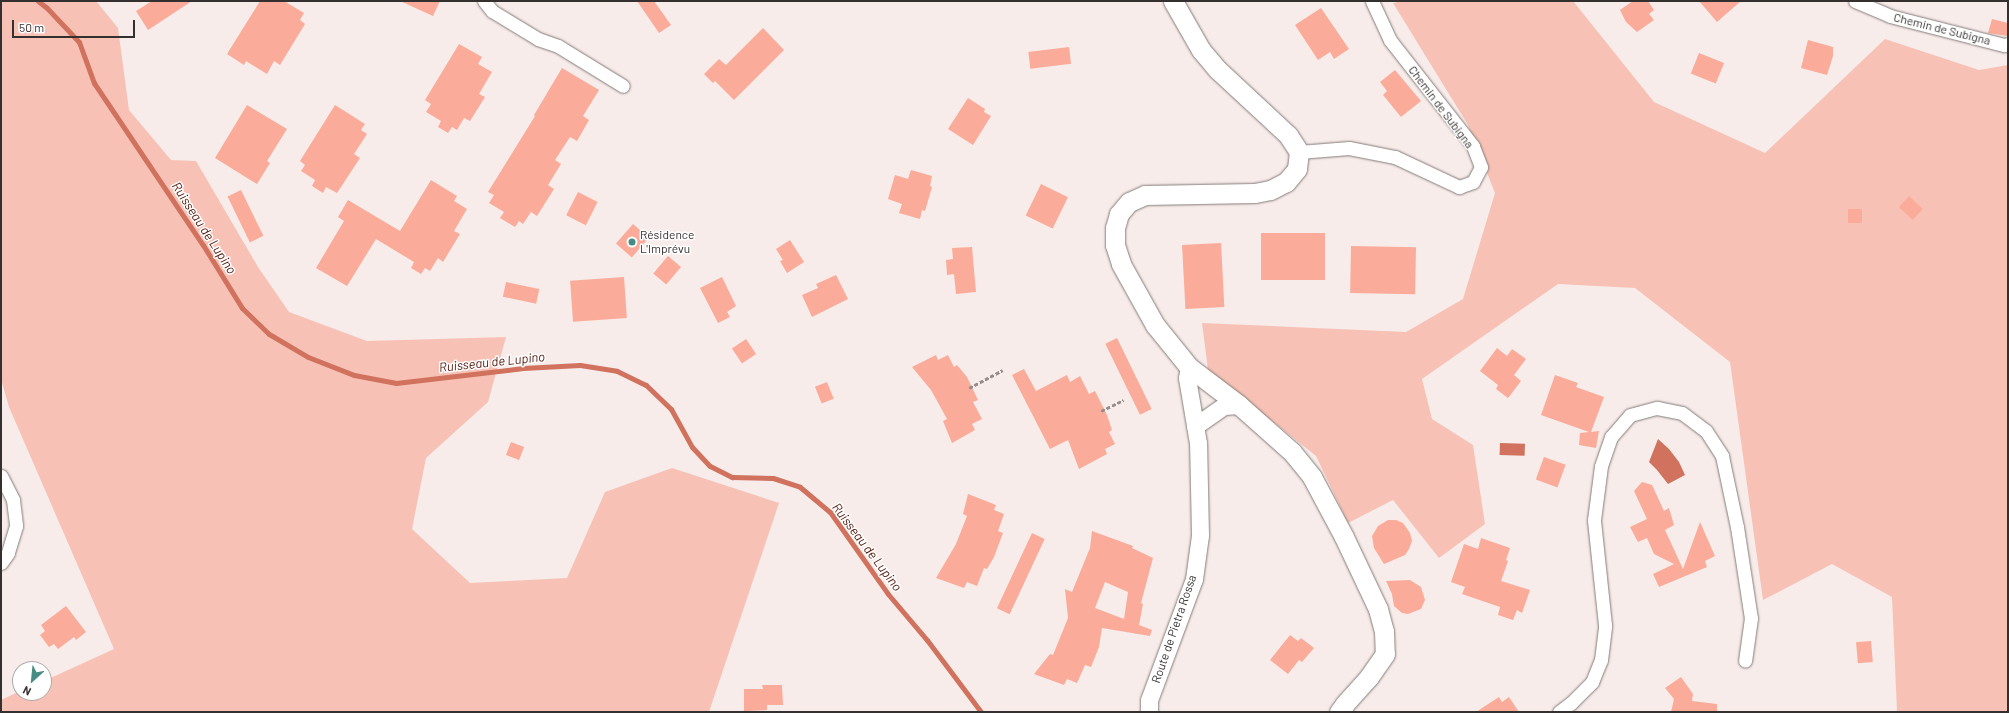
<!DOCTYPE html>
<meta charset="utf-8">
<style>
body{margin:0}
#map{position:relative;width:2009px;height:713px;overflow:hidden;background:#f7ecea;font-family:Barlow,sans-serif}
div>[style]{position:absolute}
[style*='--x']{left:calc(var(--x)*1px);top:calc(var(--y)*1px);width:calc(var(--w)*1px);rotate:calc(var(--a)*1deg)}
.green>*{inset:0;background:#f7c2b5}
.water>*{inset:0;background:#d0725d;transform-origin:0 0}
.stream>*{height:5px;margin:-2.5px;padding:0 2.5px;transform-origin:2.5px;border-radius:2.5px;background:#d0725d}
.building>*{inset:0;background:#fbab99;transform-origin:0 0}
.path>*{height:2.5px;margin-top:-1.25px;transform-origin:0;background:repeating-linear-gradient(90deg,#948d8b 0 4px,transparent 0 6px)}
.roads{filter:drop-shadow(0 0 1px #847b78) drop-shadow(0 0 1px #847b78)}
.minor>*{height:13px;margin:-6.5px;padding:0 6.5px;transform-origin:6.5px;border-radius:6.5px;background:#fff}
.tertiary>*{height:17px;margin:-8.5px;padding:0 8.5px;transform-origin:8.5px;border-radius:8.5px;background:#fff}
.secondary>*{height:19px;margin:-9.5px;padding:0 9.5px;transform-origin:9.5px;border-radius:9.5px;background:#fff}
.dots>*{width:11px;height:11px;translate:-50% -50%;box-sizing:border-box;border:2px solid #fff;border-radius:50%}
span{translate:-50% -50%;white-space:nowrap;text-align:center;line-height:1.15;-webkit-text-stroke:3px #fff;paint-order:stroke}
.street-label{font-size:12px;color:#34302f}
.poi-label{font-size:12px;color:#34302f}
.left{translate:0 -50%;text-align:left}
.water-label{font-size:13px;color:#54190c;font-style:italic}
.frame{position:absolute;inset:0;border:2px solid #34302f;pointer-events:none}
.north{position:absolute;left:12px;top:661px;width:40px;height:40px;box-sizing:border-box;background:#fff;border:1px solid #aeacac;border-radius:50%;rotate:207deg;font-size:11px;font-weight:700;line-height:16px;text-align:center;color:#34302f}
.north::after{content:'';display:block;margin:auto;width:14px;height:18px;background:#478c82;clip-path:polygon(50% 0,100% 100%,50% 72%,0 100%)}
.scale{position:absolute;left:12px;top:20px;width:123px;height:18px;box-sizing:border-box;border:2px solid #34302f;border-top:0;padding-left:5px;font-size:12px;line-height:14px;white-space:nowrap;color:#34302f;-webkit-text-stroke:3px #fff;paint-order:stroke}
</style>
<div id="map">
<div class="green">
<i style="clip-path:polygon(1px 1px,96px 1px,118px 28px,129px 110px,171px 160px,196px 161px,258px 267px,289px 312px,367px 341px,506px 337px,488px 402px,426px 458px,412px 529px,470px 583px,567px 578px,605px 492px,672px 468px,779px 503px,709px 712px,1px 712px,1px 700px,20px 691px,20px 693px,44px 693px,44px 681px,114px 649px,9px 407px,1px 379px)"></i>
<i style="clip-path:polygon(1402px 1px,1573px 1px,1654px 102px,1765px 153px,1885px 39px,1979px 70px,2008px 65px,2008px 712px,1897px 712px,1892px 597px,1832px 564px,1763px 600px,1730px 362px,1635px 288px,1558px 284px,1422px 379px,1432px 419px,1473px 445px,1485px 524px,1439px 558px,1393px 500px,1348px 523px,1316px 456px,1208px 370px,1202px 323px,1406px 332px,1463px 299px,1495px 193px,1468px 125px,1393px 3px)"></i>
</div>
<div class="water">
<i style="clip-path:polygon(1658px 439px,1669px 449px,1679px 462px,1685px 475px,1668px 484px,1657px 470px,1649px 462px)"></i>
<i style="left:1500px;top:443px;width:25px;height:12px;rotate:2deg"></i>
</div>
<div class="stream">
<i style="--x:38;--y:1;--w:11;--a:38"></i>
<i style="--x:47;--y:8;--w:47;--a:46.7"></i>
<i style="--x:79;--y:42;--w:44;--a:69.9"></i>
<i style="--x:94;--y:83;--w:195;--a:56.1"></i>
<i style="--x:203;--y:245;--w:74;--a:58.2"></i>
<i style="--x:242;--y:308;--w:37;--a:44"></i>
<i style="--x:269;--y:334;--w:45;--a:30.5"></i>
<i style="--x:308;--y:357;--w:49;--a:21.4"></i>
<i style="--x:354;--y:375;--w:43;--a:10.8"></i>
<i style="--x:396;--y:383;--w:128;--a:-6.7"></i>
<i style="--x:523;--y:368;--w:57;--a:-3"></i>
<i style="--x:580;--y:365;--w:37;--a:9"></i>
<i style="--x:617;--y:371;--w:32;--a:26"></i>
<i style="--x:646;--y:385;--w:35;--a:44"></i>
<i style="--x:671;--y:409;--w:43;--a:61.1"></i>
<i style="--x:692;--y:447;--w:26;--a:47"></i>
<i style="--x:710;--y:466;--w:25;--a:27"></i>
<i style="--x:732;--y:477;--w:41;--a:1.4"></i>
<i style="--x:773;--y:478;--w:28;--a:18"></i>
<i style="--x:800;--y:487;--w:39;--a:40"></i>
<i style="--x:830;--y:512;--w:100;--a:54.7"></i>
<i style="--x:888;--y:594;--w:60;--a:49.7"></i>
<i style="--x:927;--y:640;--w:90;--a:53.1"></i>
</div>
<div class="building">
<i style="clip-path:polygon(152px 1px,192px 1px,148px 30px,136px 11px)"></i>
<i style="clip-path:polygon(260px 1px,284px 1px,304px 13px,300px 20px,305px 24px,280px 65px,274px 61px,267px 74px,246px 61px,244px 65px,227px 54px)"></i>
<i style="clip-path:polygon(400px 1px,440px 1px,433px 16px)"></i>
<i style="clip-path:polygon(637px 1px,654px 1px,671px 25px,659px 33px)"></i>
<i style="clip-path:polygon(1633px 1px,1648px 1px,1654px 10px,1649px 14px,1654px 20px,1637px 32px,1626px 22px,1620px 10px)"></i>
<i style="clip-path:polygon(1699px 1px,1741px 1px,1717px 22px)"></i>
<i style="clip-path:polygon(1321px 8px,1349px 49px,1334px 59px,1330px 52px,1318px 60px,1295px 25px)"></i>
<i style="clip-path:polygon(1992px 19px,2008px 23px,2008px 36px,1988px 33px)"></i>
<i style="clip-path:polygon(763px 28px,784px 50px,734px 100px,715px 81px,713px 83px,704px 74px,719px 59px,726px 65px)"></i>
<i style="clip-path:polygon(1808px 40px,1833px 47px,1833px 56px,1827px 75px,1801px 68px)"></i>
<i style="clip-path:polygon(459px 44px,482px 57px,478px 64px,492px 72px,479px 94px,485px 97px,470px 121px,464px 118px,457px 130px,452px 127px,448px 133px,438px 127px,441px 121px,426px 112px,431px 104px,425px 100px)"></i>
<i style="left:1069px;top:47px;width:17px;height:41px;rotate:83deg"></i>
<i style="left:1699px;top:53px;width:27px;height:22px;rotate:22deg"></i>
<i style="clip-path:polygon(562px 68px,599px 90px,583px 116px,589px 120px,577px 141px,570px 137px,555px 160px,561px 164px,548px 185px,554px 189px,537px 216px,531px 212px,523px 224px,519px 221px,515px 227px,500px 218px,504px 212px,489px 203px,494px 195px,488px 192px,535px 116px,534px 115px)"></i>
<i style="clip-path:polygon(1395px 70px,1421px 101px,1401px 117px,1383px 95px,1387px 91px,1380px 82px)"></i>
<i style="clip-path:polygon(968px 98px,985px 109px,984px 112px,991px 116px,973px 145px,948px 129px)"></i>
<i style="clip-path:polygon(247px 105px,287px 129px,267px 161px,270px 163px,257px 184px,215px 158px)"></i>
<i style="clip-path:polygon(335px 105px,365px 124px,361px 130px,367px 134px,354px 154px,360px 158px,337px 193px,326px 187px,323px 193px,312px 186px,315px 180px,301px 171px,305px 165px,300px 161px)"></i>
<i style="clip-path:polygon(911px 170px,932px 176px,930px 186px,932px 187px,925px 211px,922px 210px,920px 219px,899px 213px,902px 204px,888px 199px,895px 175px,908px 179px)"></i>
<i style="clip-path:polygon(431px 180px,457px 196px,454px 201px,467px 209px,454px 231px,460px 234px,443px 262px,438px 258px,430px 271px,425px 268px,421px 274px,411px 268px,414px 262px,376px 239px,347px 286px,316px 268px,344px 221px,338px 217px,348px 200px,400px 231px)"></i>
<i style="left:1041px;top:184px;width:30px;height:35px;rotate:26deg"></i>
<i style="left:241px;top:190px;width:51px;height:15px;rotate:64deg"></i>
<i style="left:578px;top:192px;width:22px;height:26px;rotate:27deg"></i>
<i style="left:1909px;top:196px;width:19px;height:15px;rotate:43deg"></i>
<i style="left:1848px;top:209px;width:14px;height:14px"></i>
<i style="left:633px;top:224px;width:21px;height:26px;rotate:41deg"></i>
<i style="left:1261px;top:233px;width:64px;height:47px"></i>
<i style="clip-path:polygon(790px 240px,804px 262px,787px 273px,780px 261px,783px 260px,776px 249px)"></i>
<i style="left:1221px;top:243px;width:64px;height:39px;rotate:87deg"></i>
<i style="left:1351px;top:246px;width:65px;height:47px;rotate:1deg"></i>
<i style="clip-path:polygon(972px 247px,976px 292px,956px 294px,954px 274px,947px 275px,946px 260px,953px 259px,952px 248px)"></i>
<i style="left:668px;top:256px;width:17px;height:23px;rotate:40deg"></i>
<i style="clip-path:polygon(836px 275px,848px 299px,812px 317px,802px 295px,818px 288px,816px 284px)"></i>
<i style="left:624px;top:277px;width:41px;height:54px;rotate:86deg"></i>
<i style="clip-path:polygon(722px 277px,736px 306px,727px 312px,730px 317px,718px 323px,700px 288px)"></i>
<i style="left:506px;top:282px;width:34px;height:15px;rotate:12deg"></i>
<i style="left:1117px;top:338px;width:79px;height:13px;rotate:64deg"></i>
<i style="left:746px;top:339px;width:18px;height:17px;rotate:56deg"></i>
<i style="clip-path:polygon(1497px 348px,1507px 356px,1512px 349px,1526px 359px,1514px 375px,1521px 381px,1508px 398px,1496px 389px,1498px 385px,1480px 371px)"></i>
<i style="clip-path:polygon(936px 355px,938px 360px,948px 355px,954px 367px,957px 365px,967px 377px,978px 400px,973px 402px,982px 419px,972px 424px,975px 430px,952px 443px,943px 421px,947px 419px,931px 390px,912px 367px)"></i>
<i style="clip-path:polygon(1024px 369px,1036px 391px,1067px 375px,1070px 382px,1080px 376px,1089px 394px,1095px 391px,1107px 415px,1112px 430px,1109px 432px,1115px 444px,1105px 449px,1107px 454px,1079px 469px,1068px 440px,1050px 449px,1012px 375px)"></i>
<i style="clip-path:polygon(1555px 375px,1578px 383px,1576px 387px,1604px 397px,1591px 432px,1599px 431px,1596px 448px,1579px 445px,1580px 433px,1589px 432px,1541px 415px)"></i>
<i style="left:827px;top:382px;width:18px;height:13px;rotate:68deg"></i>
<i style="left:511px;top:442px;width:14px;height:14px;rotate:21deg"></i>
<i style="left:1544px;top:457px;width:23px;height:24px;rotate:20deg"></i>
<i style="clip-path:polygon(1642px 482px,1652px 485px,1664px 511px,1669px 508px,1674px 525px,1665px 530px,1683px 569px,1700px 522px,1715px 556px,1705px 561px,1707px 567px,1659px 587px,1653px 574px,1674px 564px,1654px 554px,1647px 538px,1638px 542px,1630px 527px,1647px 519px,1634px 491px)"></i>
<i style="clip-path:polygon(968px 494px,996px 505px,994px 510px,1004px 514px,998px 531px,1003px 533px,994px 557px,987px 569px,984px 568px,977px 586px,967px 582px,964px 588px,936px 578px,956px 544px,967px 516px,963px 514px)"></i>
<i style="clip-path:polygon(1388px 520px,1396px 520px,1403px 523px,1410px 533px,1412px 541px,1409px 549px,1405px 555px,1384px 564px,1374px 548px,1372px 536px,1378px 526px)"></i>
<i style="clip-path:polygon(evenodd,1092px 531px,1133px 546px,1132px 548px,1153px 558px,1141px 603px,1143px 604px,1139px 625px,1152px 630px,1150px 636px,1102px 628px,1099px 647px,1091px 667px,1085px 665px,1077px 683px,1067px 679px,1064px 685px,1034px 674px,1050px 654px,1053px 655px,1068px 618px,1065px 589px,1072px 592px,1090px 548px,1092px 531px,1105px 582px,1128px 592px,1124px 619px,1095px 608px,1105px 582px)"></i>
<i style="left:1032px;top:533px;width:14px;height:83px;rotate:25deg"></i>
<i style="clip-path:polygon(1481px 538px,1510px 548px,1506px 560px,1508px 561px,1501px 581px,1530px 590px,1522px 613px,1517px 610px,1513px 620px,1498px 615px,1500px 607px,1462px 594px,1465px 587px,1451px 582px,1464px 544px,1478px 549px)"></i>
<i style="clip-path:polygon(1410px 580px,1421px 587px,1425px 600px,1421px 609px,1408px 614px,1402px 613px,1394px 606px,1392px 594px,1386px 581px)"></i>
<i style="clip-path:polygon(66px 606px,86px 632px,76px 640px,74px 637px,58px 649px,54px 644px,49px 647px,40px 635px,45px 631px,41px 625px)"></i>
<i style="clip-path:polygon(1290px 635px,1298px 641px,1301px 638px,1314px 648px,1302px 662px,1299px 660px,1288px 674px,1270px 660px)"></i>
<i style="left:1871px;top:641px;width:21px;height:15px;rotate:85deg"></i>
<i style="clip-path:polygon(1681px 677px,1693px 694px,1692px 701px,1717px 704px,1717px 712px,1671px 712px,1674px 699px,1665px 688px)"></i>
<i style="clip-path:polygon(762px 685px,782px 685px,783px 705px,767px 705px,767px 710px,744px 711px,744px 689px,763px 689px)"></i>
<i style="clip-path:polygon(1499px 697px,1502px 702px,1509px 697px,1519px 712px,1476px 712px)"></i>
</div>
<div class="path">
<i style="--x:969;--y:388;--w:38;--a:-28"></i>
<i style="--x:1101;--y:411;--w:25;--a:-26"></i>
</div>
<div class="roads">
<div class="minor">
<i style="--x:484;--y:1;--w:13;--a:51"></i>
<i style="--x:492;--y:11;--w:54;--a:31.3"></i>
<i style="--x:538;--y:39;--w:21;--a:19"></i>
<i style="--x:558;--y:46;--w:76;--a:31.6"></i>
<i style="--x:1855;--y:1;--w:38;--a:23"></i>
<i style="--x:1890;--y:16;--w:118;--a:14.3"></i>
<i style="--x:2004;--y:45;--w:4;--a:-14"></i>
<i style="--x:1299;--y:152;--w:50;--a:-4.6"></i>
<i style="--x:1349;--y:148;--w:47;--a:11.1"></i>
<i style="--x:1395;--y:157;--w:71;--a:25.1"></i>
<i style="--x:1459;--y:187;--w:15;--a:-20"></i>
<i style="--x:1473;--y:182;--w:17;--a:-62"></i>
<i style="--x:1481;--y:167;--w:22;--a:-111"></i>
<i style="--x:1473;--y:146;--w:135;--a:-128.1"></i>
<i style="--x:1390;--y:40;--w:43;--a:-114.8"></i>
<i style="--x:1;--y:476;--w:27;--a:63"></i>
<i style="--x:13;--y:500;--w:26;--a:83"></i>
<i style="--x:16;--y:526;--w:28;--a:107"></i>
<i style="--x:8;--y:553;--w:12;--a:125"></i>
<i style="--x:1559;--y:712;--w:15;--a:-37"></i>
<i style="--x:1571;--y:703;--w:30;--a:-45"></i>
<i style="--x:1592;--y:682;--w:24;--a:-68"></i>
<i style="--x:1601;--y:660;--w:35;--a:-83"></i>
<i style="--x:1605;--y:625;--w:106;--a:-96"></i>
<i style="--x:1594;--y:520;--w:54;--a:-82.6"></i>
<i style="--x:1601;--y:466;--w:31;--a:-71"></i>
<i style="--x:1611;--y:437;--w:29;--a:-49"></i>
<i style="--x:1630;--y:415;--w:28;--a:-15"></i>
<i style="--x:1657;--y:408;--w:25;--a:11"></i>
<i style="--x:1682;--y:413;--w:30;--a:37"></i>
<i style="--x:1706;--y:431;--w:30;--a:57"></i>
<i style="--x:1722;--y:456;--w:73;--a:78.1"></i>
<i style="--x:1737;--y:527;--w:92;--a:81.3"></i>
<i style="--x:1751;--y:618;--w:43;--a:97.9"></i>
</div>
<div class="tertiary">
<i style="--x:1195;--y:426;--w:35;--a:-35"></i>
<i style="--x:1224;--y:406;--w:15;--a:-4"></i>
<i style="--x:1149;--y:712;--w:12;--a:-90"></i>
<i style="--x:1149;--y:700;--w:129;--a:-69.6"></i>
<i style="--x:1194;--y:579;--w:44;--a:-82.2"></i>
<i style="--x:1200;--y:535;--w:92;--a:-91.2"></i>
<i style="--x:1198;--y:443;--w:66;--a:-99.6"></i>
<i style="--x:1187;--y:378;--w:11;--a:-80"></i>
</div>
<div class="secondary">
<i style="--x:1173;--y:1;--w:56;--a:60.3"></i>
<i style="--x:1201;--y:50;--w:26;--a:50"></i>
<i style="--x:1218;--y:70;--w:96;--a:42.9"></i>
<i style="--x:1288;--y:135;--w:20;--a:57"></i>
<i style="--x:1299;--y:152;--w:17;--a:97"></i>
<i style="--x:1297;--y:169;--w:17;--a:130"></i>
<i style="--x:1286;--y:182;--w:18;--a:153"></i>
<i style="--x:1270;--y:190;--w:16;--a:169"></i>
<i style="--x:1254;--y:193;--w:109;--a:178.9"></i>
<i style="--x:1145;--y:195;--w:17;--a:156"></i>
<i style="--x:1129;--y:202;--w:16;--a:130"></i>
<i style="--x:1119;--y:214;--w:15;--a:106"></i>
<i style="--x:1115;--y:228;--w:17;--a:90"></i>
<i style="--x:1115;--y:245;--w:20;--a:72"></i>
<i style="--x:1121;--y:264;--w:70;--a:60.9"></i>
<i style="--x:1155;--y:325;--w:54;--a:51"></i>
<i style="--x:1189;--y:367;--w:63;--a:37.2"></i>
<i style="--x:1239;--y:405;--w:71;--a:41.6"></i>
<i style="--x:1292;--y:452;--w:32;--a:51"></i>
<i style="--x:1312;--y:477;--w:68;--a:61.9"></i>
<i style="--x:1344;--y:537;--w:80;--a:64.7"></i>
<i style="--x:1378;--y:609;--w:23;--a:75"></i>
<i style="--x:1384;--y:631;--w:23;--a:88"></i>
<i style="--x:1385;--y:654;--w:28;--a:125"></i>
<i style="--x:1369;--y:677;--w:36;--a:132"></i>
<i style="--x:1345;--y:704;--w:10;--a:127"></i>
</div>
</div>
<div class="dots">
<i style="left:632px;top:242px;background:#478c82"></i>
</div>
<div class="street-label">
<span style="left:1942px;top:29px;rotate:14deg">Chemin de Subigna</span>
<span style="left:1441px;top:107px;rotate:53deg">Chemin de Subigna</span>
<span style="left:1174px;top:629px;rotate:-71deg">Route de Pietra Rossa</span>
</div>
<div class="poi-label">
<span class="left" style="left:640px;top:242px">Résidence<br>L'Imprévu</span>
</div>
<div class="water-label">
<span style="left:204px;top:228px;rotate:57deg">Ruisseau de Lupino</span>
<span style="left:492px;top:362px;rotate:-6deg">Ruisseau de Lupino</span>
<span style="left:867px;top:547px;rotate:53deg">Ruisseau de Lupino</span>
</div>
<div class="frame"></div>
<div class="north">N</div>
<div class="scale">50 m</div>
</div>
